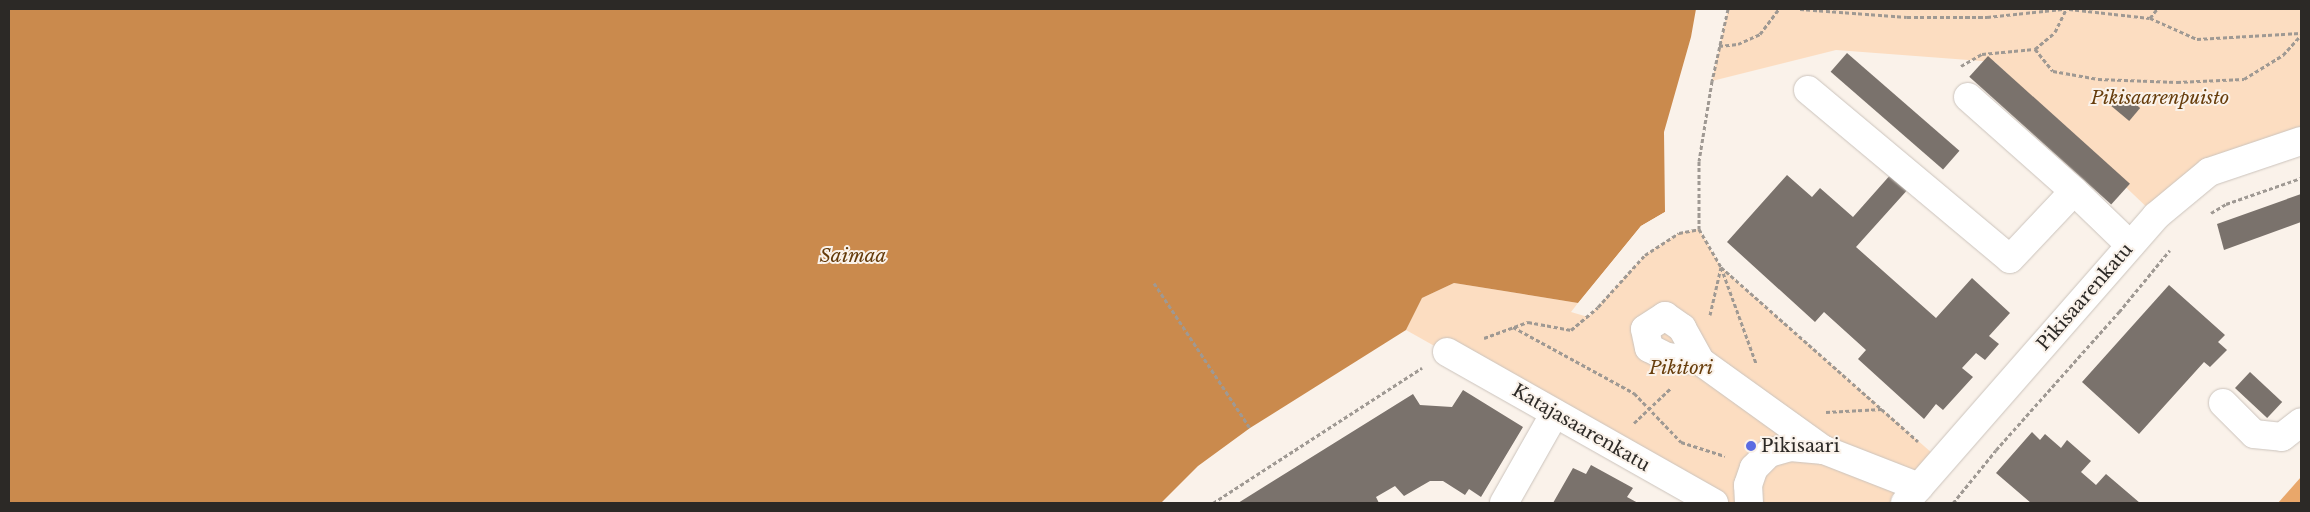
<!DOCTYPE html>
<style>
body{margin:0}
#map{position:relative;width:2310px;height:512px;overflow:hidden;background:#faf2ea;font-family:"Libre Baskerville",serif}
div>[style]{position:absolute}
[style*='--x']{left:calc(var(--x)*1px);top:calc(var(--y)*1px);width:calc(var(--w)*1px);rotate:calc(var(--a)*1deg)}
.green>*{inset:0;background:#fcddc1}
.forest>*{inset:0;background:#e9a76a}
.water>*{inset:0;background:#ca8a4d}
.pier>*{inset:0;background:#faf2ea}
.building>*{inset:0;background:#7a726c;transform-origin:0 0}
.path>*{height:3px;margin-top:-1.5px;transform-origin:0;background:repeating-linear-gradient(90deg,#9f9993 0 4px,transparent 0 6.5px)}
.roads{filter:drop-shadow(0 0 1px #cbc3bc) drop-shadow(0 0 1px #cbc3bc)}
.minor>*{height:28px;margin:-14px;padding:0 14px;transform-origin:14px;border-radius:14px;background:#fff}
.dots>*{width:14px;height:14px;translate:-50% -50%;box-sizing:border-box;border:2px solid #faf2ea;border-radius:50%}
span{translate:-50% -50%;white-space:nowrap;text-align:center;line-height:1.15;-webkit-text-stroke:4px #faf2ea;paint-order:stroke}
.park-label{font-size:18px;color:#673d0c;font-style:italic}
.street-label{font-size:18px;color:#2c2926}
.poi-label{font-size:18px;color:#2c2926}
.left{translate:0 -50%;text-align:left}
.water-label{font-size:19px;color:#653b0a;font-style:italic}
.frame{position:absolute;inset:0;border:10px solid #2c2926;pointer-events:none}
</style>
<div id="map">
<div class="green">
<i style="clip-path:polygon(1728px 9px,2301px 9px,2301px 141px,2209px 172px,2156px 216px,1995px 62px,1836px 50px,1712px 81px)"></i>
<i style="clip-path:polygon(1699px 229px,1721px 267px,1941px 461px,1905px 503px,1714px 503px,1406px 330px,1422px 298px,1454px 283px,1578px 303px,1571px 312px,1588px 317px,1645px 255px,1679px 233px)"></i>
</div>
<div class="forest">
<i style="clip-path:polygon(2301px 477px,2301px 503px,2278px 503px)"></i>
</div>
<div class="water">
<i style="clip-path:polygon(9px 9px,1696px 9px,1691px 37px,1664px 132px,1665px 212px,1641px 226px,1578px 303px,1454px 283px,1422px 298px,1406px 330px,1250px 428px,1198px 466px,1161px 503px,9px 503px)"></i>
</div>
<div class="pier">
<i style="clip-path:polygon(1665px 212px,1666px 214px,1642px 228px,1580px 305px,1576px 306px,1641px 226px)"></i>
</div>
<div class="building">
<i style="left:1847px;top:53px;width:149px;height:25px;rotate:41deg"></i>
<i style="left:1988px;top:56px;width:191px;height:28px;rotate:42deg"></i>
<i style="left:2121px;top:92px;width:25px;height:17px;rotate:40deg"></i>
<i style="clip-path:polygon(1892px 173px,1910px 187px,1856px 247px,1936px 318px,1972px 278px,2010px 313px,1989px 336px,1999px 344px,1985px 360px,1976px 353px,1962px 368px,1973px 377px,1943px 410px,1936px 404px,1924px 419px,1858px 359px,1866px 350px,1824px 312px,1815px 322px,1727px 242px,1787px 175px,1812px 197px,1820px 188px,1853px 217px)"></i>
<i style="clip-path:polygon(2301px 194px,2301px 222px,2224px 250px,2217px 224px)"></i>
<i style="clip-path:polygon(2169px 285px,2225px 335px,2218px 342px,2227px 350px,2210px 367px,2204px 362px,2139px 434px,2082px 382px)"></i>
<i style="left:2250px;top:372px;width:44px;height:22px;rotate:43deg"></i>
<i style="clip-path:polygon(1463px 390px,1523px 427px,1481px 497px,1469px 489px,1465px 495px,1443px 481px,1430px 481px,1404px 496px,1395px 486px,1376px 497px,1379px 503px,1238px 503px,1413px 394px,1420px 405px,1452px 407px)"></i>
<i style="clip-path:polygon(2032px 432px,2040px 440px,2045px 434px,2061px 448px,2067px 440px,2091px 461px,2081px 472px,2096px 485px,2106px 474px,2140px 503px,2031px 503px,1996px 473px)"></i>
<i style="clip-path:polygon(1591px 465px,1633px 488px,1627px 497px,1638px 503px,1553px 503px,1573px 468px,1586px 474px)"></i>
</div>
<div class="path">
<i style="--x:1728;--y:9;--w:74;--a:102.5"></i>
<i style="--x:1712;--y:81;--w:81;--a:99.2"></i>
<i style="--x:1699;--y:161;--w:68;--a:90"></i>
<i style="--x:1699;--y:229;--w:44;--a:59.9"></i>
<i style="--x:1721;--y:267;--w:263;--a:41.5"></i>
<i style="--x:1800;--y:9;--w:107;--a:4.3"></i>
<i style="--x:1907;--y:17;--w:80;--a:0"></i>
<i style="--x:1987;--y:17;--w:76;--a:-6"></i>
<i style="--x:2069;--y:9;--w:81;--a:6.3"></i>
<i style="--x:2150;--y:18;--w:51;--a:24.1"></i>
<i style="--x:2197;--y:39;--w:104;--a:-3.3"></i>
<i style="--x:2150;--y:18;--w:11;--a:-52"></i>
<i style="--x:1719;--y:46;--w:19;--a:-6"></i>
<i style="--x:1738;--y:44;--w:24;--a:-24"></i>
<i style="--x:1760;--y:34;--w:31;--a:-53"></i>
<i style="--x:2035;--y:49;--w:28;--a:51"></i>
<i style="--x:2053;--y:71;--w:46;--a:10.1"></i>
<i style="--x:2098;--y:79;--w:79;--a:2.2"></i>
<i style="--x:2177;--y:82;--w:67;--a:-2.6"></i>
<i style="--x:2244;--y:79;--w:46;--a:-31.6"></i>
<i style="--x:2283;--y:55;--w:27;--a:-48"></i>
<i style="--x:1961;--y:66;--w:24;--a:-30"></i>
<i style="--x:1982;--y:54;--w:53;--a:-5.4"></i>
<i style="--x:2035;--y:49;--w:26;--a:-40"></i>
<i style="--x:2055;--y:32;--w:25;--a:-64"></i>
<i style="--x:2211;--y:213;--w:17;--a:-31"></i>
<i style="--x:2226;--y:204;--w:79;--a:-19.1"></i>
<i style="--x:1154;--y:283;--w:174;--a:56.5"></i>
<i style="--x:1710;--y:315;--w:49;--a:-77.1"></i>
<i style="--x:1721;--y:267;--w:102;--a:70"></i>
<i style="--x:1513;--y:327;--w:138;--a:28.6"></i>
<i style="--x:1634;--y:393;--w:68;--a:46.2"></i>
<i style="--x:1681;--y:442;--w:46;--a:17.7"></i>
<i style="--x:1484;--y:338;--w:47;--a:-20"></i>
<i style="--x:1528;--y:322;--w:44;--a:10.5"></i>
<i style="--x:1571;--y:330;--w:35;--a:-40"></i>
<i style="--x:1598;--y:307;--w:70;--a:-47.9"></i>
<i style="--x:1645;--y:255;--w:40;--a:-32.9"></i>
<i style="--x:1679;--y:233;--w:20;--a:-11"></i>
<i style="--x:1826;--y:412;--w:56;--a:-3.1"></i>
<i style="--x:1634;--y:423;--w:51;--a:-43.4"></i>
<i style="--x:1213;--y:503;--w:249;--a:-32.9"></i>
<i style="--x:1953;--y:503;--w:68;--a:-50.9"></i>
<i style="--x:1996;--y:450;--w:185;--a:-48.3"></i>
<i style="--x:2119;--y:312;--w:80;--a:-50.6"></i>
</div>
<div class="roads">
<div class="minor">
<i style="--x:1808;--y:90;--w:263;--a:39.9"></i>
<i style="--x:2010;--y:259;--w:93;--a:-46.7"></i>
<i style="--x:1968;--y:97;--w:142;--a:41.6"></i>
<i style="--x:2074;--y:191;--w:78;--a:44"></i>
<i style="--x:1447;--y:352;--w:307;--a:29.5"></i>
<i style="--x:1700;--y:361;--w:33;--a:-173"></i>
<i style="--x:1667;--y:357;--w:20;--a:-153"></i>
<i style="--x:1649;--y:348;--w:19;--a:-102"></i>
<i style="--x:1645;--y:329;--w:24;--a:-33"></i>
<i style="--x:1665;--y:316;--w:21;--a:35"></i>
<i style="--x:1682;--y:328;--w:38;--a:61"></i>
<i style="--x:1700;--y:361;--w:153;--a:35.7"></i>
<i style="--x:2223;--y:403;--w:44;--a:45"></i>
<i style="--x:2254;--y:434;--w:28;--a:6"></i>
<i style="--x:2282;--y:437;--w:24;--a:-38"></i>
<i style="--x:1504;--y:503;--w:103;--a:-60.5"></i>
<i style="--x:1749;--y:503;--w:18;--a:-93"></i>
<i style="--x:1748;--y:485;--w:18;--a:-71"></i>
<i style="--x:1754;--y:468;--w:21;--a:-45"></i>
<i style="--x:1769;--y:453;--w:22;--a:-16"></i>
<i style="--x:1790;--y:447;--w:34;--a:5"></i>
<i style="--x:1824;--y:450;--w:102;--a:21.3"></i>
<i style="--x:1905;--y:503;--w:381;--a:-48.8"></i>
<i style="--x:2156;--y:216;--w:69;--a:-39.7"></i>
<i style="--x:2209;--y:172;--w:97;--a:-18.6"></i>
</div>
</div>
<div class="dots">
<i style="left:1751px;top:446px;background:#5a6be2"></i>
</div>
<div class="park-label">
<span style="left:2160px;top:98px">Pikisaarenpuisto</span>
<span style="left:1681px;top:368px">Pikitori</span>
</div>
<div class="street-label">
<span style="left:2085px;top:297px;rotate:-49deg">Pikisaarenkatu</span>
<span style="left:1581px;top:428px;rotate:30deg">Katajasaarenkatu</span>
</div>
<div class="poi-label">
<span class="left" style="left:1761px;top:446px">Pikisaari</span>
</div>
<div class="water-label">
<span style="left:853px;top:256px">Saimaa</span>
</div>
<div class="frame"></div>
</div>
